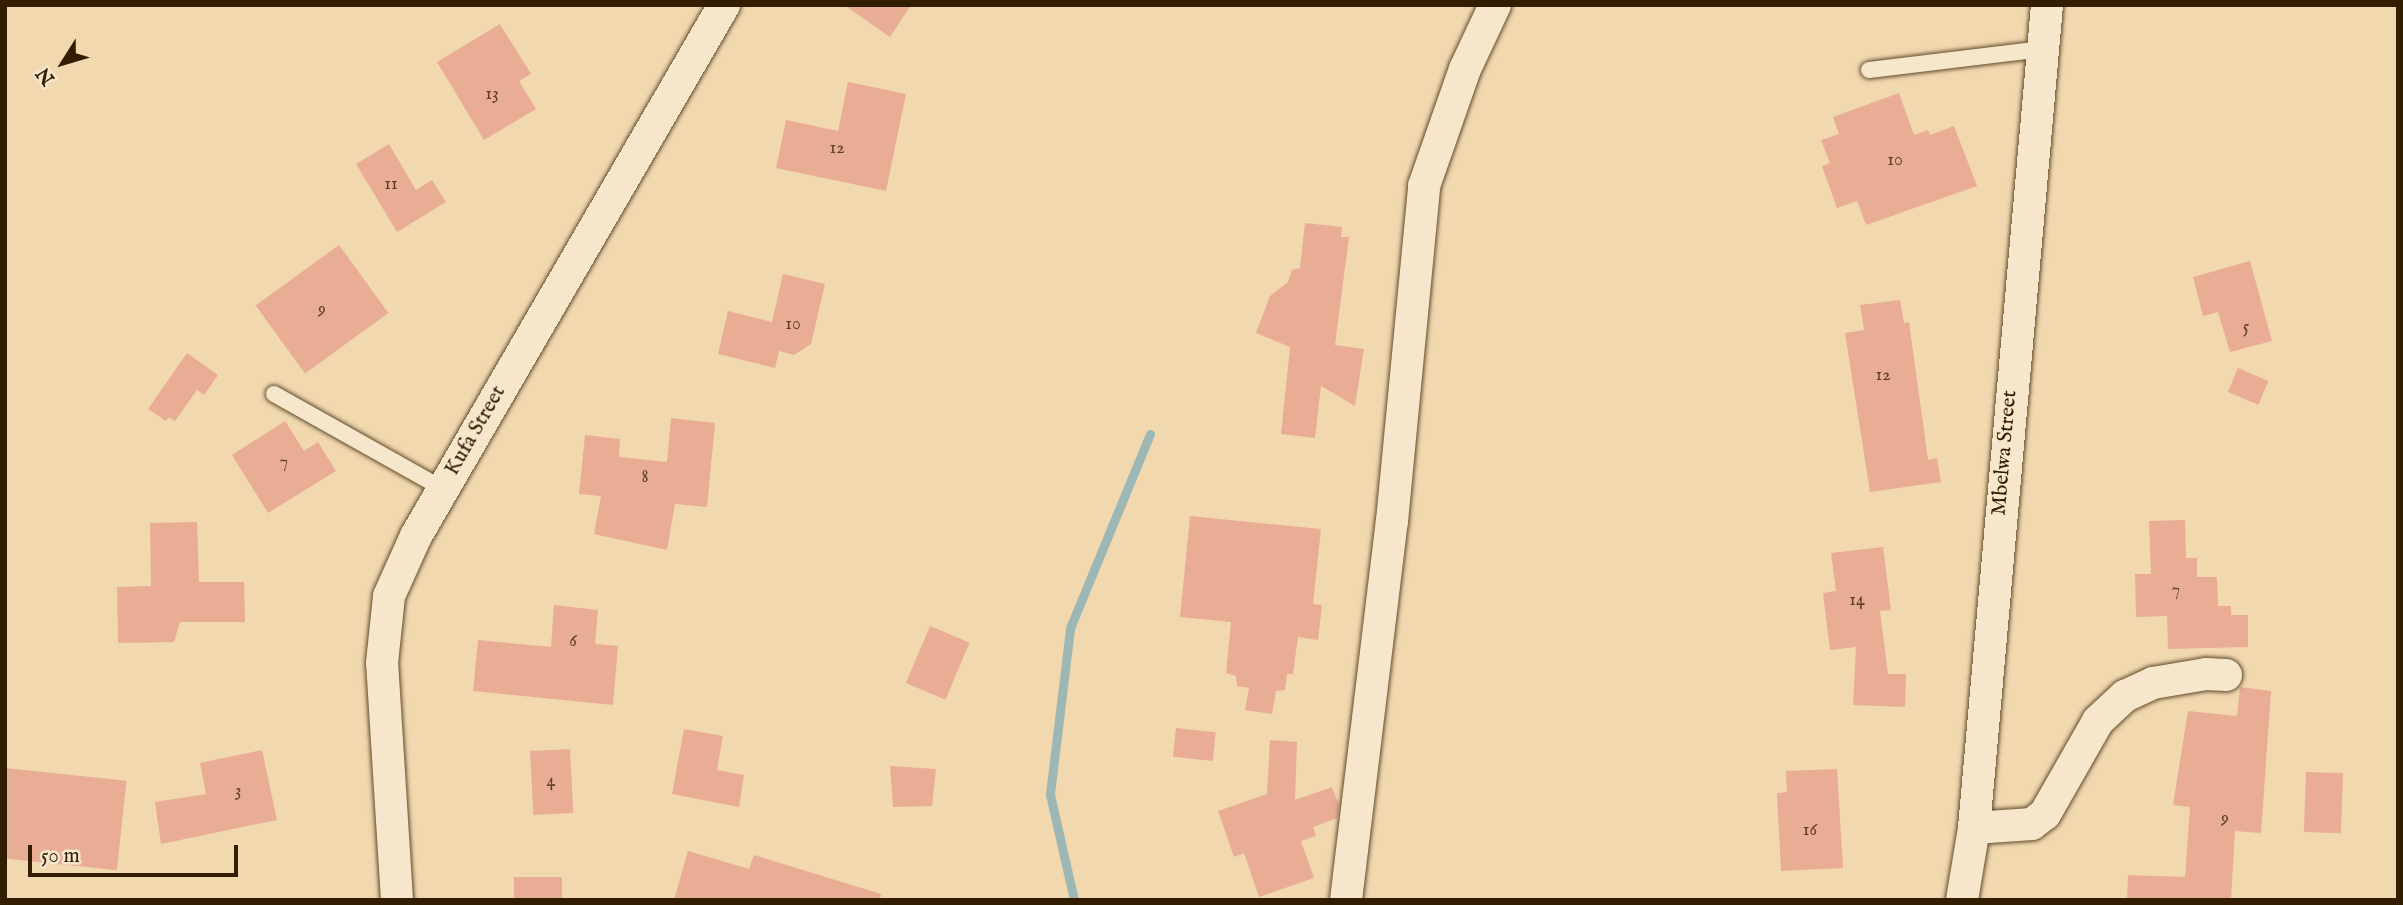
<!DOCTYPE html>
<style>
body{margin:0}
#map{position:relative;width:2403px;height:905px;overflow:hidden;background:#f1d8af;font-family:"IM FELL English",serif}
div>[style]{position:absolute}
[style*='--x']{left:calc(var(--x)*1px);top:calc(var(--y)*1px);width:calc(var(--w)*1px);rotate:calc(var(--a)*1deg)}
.stream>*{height:9px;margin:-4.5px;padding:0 4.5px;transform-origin:4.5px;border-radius:4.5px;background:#9db8b4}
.building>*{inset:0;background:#e8ad94;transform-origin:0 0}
.roads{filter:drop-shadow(0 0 2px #624c2c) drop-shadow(0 0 2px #624c2c)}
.service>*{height:16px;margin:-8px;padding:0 8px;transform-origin:8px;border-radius:8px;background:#f6e6cb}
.minor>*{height:32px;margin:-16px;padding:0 16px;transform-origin:16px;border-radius:16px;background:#f6e6cb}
span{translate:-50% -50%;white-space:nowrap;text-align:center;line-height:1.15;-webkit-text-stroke:5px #f6e6cb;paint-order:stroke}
.number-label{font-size:18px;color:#604125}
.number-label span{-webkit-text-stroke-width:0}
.street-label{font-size:21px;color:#321d00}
.frame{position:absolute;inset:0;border:7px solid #321d00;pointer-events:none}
.north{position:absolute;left:28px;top:28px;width:70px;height:70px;-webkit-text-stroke:5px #f6e6cb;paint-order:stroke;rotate:233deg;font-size:19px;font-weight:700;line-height:28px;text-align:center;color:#321d00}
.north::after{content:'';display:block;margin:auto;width:24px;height:32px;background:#321d00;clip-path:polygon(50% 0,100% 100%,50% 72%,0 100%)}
.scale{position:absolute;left:28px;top:845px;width:210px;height:32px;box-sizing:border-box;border:4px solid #321d00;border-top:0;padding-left:9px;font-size:21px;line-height:24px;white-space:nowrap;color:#321d00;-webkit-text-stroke:5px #f6e6cb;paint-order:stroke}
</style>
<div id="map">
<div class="stream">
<i style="--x:1074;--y:900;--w:109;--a:-102.8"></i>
<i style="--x:1050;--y:794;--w:167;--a:-83.1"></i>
<i style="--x:1070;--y:628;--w:210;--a:-67.6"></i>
</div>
<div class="building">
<i style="clip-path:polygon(844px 5px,911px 5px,890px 37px)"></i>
<i style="clip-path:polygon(500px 24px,531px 74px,519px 81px,536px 109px,484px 140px,437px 62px)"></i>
<i style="clip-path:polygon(848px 82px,906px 94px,886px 191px,776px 168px,786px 120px,838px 131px)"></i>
<i style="clip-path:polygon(1899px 93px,1914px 135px,1928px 130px,1930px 135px,1954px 126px,1977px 186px,1866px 225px,1857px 201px,1837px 208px,1822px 166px,1830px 163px,1821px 140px,1839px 134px,1833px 117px)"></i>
<i style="clip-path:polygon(389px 144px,416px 190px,432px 180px,446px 202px,397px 232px,356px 164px)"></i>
<i style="clip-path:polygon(1305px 223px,1342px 227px,1341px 237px,1349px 237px,1335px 345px,1364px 349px,1355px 406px,1321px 386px,1315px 438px,1281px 434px,1290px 347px,1256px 333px,1270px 296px,1288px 282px,1292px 270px,1300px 268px)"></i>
<i style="left:339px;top:245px;width:84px;height:103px;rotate:54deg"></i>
<i style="clip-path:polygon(2250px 261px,2272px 341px,2230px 352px,2218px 312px,2203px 316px,2193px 277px)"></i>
<i style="clip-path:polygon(783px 274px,825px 284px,811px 344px,794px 355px,779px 351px,775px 368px,718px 354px,728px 311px,772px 322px)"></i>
<i style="clip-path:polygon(1900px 300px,1904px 323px,1909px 322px,1928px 460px,1937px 458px,1941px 482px,1870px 492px,1845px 333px,1864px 330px,1860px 305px)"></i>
<i style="clip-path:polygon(187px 353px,218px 375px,204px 395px,197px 390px,175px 421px,169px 417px,166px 421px,148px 409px)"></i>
<i style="left:2238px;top:368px;width:33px;height:26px;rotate:23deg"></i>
<i style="clip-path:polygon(671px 418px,715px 423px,707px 507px,675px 504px,667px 550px,594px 534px,601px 496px,579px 494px,585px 435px,620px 439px,619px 457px,667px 462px)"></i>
<i style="clip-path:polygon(285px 421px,304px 451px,318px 442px,336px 471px,268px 513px,232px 455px)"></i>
<i style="clip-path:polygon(1190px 516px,1321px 529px,1313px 604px,1322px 605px,1318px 640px,1298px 637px,1293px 674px,1287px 674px,1285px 690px,1276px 691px,1272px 714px,1245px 710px,1249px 688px,1237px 686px,1236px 676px,1226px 673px,1231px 622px,1180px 617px)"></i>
<i style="clip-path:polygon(2185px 520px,2186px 558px,2197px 558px,2197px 577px,2217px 577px,2218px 606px,2231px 606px,2231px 615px,2248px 615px,2248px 647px,2168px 649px,2167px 616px,2136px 617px,2135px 574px,2151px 574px,2149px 521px)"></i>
<i style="clip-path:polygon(197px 522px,199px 582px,244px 582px,245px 622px,180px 622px,174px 642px,118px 643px,117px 587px,151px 586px,150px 523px)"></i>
<i style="clip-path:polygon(1883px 547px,1891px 610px,1880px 611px,1888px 674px,1906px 674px,1905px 707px,1853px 705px,1856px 647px,1830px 650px,1823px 593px,1836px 591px,1831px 553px)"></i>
<i style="clip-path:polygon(554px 605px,598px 610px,595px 644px,618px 646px,613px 705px,473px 691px,478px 640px,551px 647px)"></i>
<i style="left:930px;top:626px;width:43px;height:62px;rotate:23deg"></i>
<i style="clip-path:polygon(2240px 687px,2271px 691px,2261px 833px,2235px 831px,2231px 900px,2127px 900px,2128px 875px,2185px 877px,2190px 807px,2173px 805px,2188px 711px,2237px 716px)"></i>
<i style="left:1176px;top:728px;width:40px;height:29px;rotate:6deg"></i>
<i style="clip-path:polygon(684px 729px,723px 736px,717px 770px,744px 775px,739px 807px,672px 794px)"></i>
<i style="clip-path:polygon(1270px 740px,1297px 742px,1295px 800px,1332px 787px,1339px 805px,1337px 818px,1313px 827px,1316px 836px,1301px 841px,1314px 878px,1259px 897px,1244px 853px,1234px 857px,1218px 811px,1267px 794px)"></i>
<i style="left:570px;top:749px;width:64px;height:40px;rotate:87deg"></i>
<i style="clip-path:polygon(262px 750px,277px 820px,161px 844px,155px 802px,206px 794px,200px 763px)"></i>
<i style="clip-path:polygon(890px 766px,936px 769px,932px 806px,893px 807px)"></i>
<i style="left:5px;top:768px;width:122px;height:90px;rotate:6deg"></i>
<i style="clip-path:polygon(1837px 769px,1843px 868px,1781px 871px,1777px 793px,1787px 792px,1786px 771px)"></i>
<i style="left:2306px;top:772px;width:37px;height:60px;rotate:2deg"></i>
<i style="clip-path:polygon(688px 851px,749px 869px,754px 855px,881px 894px,880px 900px,674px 900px)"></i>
<i style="left:514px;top:877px;width:48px;height:23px"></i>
</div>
<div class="roads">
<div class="service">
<i style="--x:1869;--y:70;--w:175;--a:-6.9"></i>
<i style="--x:274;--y:394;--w:194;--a:29.3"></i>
</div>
<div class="minor">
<i style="--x:1974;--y:828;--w:58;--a:-3.9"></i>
<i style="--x:2032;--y:824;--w:16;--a:-38"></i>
<i style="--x:2045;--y:814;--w:107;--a:-60.3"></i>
<i style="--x:2098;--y:721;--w:37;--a:-43"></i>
<i style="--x:2125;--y:696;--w:31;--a:-25"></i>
<i style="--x:2153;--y:683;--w:54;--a:-9.6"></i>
<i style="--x:2206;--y:674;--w:20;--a:3"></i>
<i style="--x:397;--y:900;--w:237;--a:-93.6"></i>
<i style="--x:382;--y:663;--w:67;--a:-84"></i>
<i style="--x:389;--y:596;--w:66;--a:-65.8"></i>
<i style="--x:416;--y:536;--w:614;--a:-59.88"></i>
<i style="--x:1346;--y:900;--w:382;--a:-83.1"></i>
<i style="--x:1392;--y:521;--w:337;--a:-84.5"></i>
<i style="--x:1424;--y:186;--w:124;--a:-70.7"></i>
<i style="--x:1465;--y:69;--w:71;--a:-64.9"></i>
<i style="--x:1962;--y:900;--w:73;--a:-80.5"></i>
<i style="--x:1974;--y:828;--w:826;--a:-84.93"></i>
</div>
</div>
<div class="number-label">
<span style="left:492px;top:95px">13</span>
<span style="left:837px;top:149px">12</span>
<span style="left:1895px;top:161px">10</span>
<span style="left:391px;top:185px">11</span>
<span style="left:322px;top:310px">9</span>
<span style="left:793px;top:325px">10</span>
<span style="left:2246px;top:328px">5</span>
<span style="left:1883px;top:376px">12</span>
<span style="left:284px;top:463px">7</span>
<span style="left:645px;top:478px">8</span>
<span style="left:2176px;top:591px">7</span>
<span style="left:1857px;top:601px">14</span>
<span style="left:573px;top:642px">6</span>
<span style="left:551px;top:782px">4</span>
<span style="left:238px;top:792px">3</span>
<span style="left:2225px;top:819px">9</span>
<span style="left:1810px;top:831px">16</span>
</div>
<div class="street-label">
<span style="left:476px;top:431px;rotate:-60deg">Kufa Street</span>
<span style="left:2005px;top:453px;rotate:-85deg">Mbelwa Street</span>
</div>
<div class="frame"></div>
<div class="north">N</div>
<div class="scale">50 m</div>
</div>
